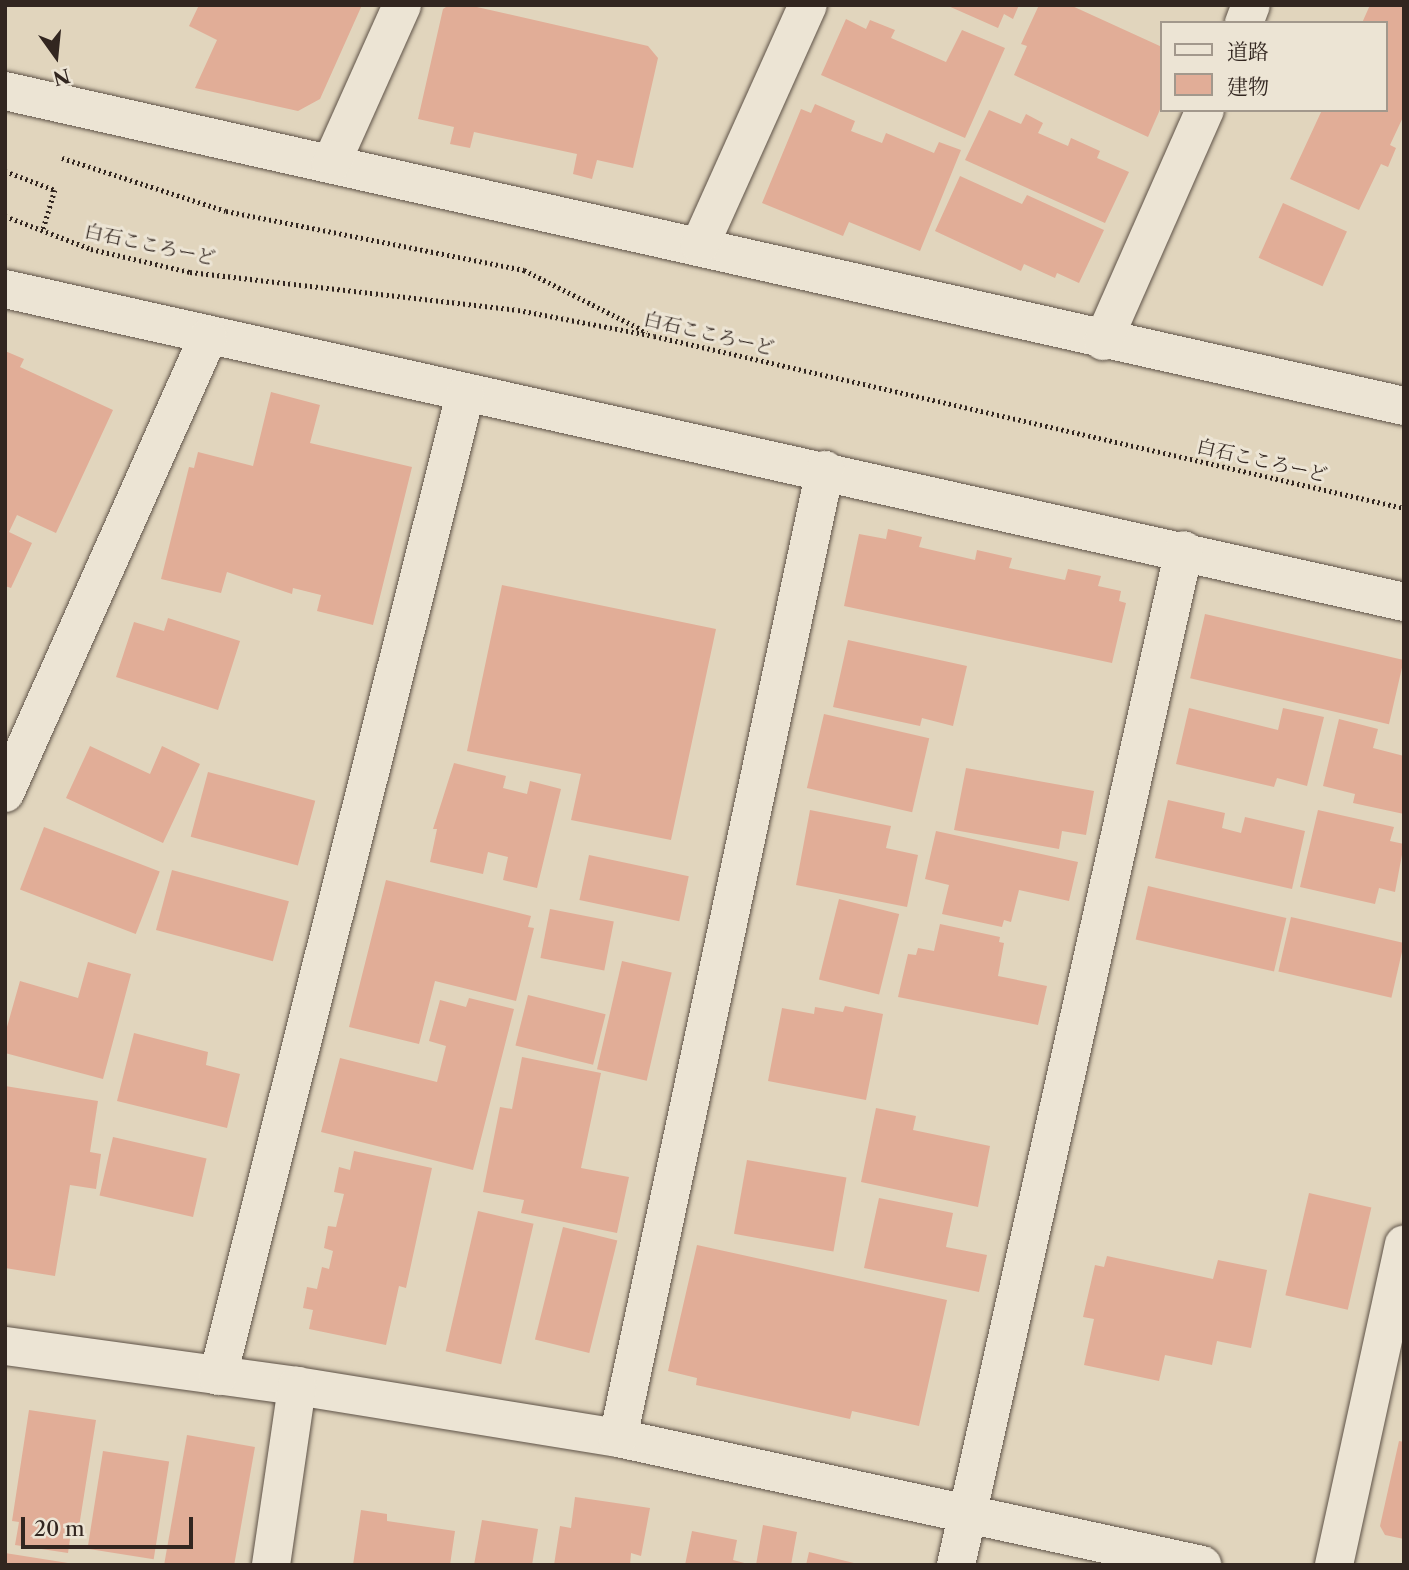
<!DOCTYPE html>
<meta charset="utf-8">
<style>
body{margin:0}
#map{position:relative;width:1409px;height:1570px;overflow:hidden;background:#e1d5bd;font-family:"Libre Caslon Text","Noto Serif JP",serif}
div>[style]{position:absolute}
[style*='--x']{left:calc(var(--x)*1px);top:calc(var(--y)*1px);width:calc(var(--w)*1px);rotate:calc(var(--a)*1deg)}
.building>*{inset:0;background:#e1ad97;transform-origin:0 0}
.path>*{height:4.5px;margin-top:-2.25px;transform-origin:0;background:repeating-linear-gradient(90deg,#322620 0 2px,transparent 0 5.5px)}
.roads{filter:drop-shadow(0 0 2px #5e5247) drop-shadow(0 0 2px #5e5247)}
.minor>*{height:38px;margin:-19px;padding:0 19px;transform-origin:19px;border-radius:19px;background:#ece4d4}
span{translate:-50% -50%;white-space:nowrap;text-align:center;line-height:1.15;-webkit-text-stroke:6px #ece4d4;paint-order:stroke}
.street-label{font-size:19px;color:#322620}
.frame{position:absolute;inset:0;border:7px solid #322620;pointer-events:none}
.legend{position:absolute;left:1160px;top:21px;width:228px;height:91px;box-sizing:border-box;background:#ece4d4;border:2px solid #a2988c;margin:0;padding:9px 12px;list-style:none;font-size:21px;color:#322620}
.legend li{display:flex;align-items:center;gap:14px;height:35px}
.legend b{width:35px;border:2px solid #a2988c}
.north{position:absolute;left:21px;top:21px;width:70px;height:70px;-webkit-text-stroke:5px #ece4d4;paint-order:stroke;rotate:165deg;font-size:19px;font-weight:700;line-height:28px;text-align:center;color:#322620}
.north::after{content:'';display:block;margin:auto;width:24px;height:32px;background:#322620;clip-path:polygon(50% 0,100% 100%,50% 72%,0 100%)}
.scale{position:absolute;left:21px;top:1517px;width:172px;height:32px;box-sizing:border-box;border:4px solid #322620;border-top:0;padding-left:9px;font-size:21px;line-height:24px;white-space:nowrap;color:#322620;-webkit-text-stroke:5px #ece4d4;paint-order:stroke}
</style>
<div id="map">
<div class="building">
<i style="clip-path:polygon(199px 5px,362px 5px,320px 99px,298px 111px,195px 88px,217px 40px,189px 26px)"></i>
<i style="clip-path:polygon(449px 5px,468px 5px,648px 46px,658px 58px,633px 168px,597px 160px,592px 179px,573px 174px,577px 154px,474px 132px,470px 148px,450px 144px,454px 127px,418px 119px,443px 9px)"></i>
<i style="clip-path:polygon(946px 5px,1019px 5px,1013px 19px,1004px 14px,998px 28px)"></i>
<i style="clip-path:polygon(1039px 5px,1070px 5px,1162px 47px,1162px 105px,1148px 137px,1014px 75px,1027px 46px,1021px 44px)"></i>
<i style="clip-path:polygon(1370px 5px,1404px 5px,1404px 115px,1390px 145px,1396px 148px,1388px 167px,1381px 164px,1359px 210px,1290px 179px,1322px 110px,1386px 110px,1386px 23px,1362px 23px)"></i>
<i style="clip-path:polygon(846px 19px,866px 29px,870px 20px,895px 30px,891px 38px,946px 62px,962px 30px,1005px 48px,965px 138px,821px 75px)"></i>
<i style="clip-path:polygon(815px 104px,855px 121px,851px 131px,882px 143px,886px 133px,934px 153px,939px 142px,961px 150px,920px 251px,849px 222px,843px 236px,762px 203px,801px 109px,811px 113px)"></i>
<i style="clip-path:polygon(989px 110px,1021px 124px,1026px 114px,1043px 123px,1038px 133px,1068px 146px,1071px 138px,1100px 151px,1097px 158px,1129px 172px,1105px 223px,965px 160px)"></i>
<i style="clip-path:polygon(960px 176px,1022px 204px,1027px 195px,1104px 230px,1079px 283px,1057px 273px,1055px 278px,1024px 264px,1021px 271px,935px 231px)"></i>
<i style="left:1283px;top:203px;width:70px;height:60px;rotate:24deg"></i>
<i style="clip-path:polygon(5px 351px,24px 359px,20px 367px,113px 410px,56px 533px,17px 515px,9px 532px,32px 543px,11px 588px,5px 586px)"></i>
<i style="clip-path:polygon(271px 392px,320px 405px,310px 443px,412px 467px,373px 625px,317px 611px,321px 595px,293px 588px,292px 594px,227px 572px,221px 593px,161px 579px,189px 467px,194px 468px,198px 452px,253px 466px)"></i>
<i style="clip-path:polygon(888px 529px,922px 537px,919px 547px,975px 560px,977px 550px,1012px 558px,1009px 568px,1065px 580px,1068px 569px,1101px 576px,1098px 586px,1121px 591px,1119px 601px,1126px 603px,1112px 663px,844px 606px,859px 534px,886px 539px)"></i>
<i style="clip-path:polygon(502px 585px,716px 629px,671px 840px,571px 820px,581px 774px,467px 751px)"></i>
<i style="left:1205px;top:614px;width:204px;height:66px;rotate:13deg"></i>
<i style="clip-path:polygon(168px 618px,240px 641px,218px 710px,116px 677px,134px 622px,164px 631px)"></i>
<i style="clip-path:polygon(848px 640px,967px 666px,953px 726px,922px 718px,920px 726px,833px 707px)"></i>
<i style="clip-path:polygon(1189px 708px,1278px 730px,1283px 708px,1324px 717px,1307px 786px,1277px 778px,1274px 787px,1176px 764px)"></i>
<i style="left:824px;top:714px;width:108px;height:76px;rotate:13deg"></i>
<i style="clip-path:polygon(1339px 719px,1378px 729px,1373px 748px,1404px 756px,1404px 814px,1353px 803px,1355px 794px,1323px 786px)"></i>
<i style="clip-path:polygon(90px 746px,150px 774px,162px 746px,200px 764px,163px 843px,66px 798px)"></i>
<i style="clip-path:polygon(454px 763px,506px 776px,503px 788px,527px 794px,530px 781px,561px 789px,537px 888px,503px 880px,508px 857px,488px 852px,483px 874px,430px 862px,437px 829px,433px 829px)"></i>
<i style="clip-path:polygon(966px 768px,1094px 791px,1086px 835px,1062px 831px,1059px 849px,954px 830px)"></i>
<i style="left:208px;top:772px;width:111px;height:67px;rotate:15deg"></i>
<i style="clip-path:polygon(1168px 800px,1225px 813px,1222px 828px,1241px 833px,1245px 817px,1305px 831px,1292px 889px,1155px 858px)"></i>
<i style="clip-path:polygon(810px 810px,891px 826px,886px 848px,918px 855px,907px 907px,796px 885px)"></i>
<i style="clip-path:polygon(1318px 810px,1394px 827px,1390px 841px,1404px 844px,1395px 892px,1379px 888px,1375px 904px,1300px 887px)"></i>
<i style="left:44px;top:827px;width:124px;height:67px;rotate:21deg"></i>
<i style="clip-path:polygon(936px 831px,1078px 862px,1069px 901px,1019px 890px,1011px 922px,1004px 920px,1002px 927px,942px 914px,949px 885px,925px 879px)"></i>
<i style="left:589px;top:855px;width:102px;height:46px;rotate:12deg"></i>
<i style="left:172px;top:870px;width:121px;height:62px;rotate:15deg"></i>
<i style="clip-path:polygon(386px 880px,531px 916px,528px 927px,534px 928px,516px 1001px,435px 981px,419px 1044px,349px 1027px)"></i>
<i style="left:1148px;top:886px;width:142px;height:55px;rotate:13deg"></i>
<i style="left:839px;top:899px;width:62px;height:83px;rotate:14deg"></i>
<i style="left:550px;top:909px;width:65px;height:50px;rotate:11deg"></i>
<i style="left:1291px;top:917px;width:116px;height:56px;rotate:13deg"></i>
<i style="clip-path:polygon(940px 924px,1000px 937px,999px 942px,1004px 943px,998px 976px,1047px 986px,1038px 1025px,898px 997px,908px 954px,916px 955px,918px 948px,934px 951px)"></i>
<i style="left:622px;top:961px;width:51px;height:111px;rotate:13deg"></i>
<i style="clip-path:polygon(88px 962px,131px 974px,103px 1079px,5px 1053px,5px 1034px,20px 981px,78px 998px)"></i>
<i style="left:528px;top:995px;width:80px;height:52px;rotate:14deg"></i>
<i style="clip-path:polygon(469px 998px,514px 1009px,473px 1170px,321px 1132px,340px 1058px,437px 1082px,446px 1046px,429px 1041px,440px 1000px,466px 1007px)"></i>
<i style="clip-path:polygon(845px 1006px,883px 1014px,866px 1100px,768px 1081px,782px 1008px,814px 1014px,815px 1007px,843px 1012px)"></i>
<i style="clip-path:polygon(134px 1033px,208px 1052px,206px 1065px,240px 1074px,227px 1128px,117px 1101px)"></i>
<i style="clip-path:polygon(522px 1057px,601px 1073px,581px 1168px,629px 1177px,617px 1233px,521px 1213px,524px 1200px,483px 1192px,500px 1107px,512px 1109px)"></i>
<i style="clip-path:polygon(5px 1086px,98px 1101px,90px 1152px,101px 1154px,96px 1189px,70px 1185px,55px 1276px,5px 1268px)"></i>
<i style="clip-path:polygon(876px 1108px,916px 1116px,913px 1130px,990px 1146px,978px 1207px,861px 1182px)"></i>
<i style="left:113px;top:1137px;width:96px;height:60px;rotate:13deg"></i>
<i style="clip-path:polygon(354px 1151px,432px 1168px,406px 1288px,399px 1286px,386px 1345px,309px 1329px,313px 1310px,303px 1308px,307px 1287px,317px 1289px,322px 1267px,329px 1269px,333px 1251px,324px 1248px,328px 1226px,336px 1227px,344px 1194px,334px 1192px,339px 1167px,350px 1170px)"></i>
<i style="left:747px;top:1160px;width:101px;height:75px;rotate:10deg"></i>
<i style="left:1309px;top:1193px;width:64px;height:105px;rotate:13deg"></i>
<i style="clip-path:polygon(879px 1198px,953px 1213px,946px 1247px,987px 1255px,979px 1292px,864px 1268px)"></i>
<i style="left:478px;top:1211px;width:57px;height:144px;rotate:13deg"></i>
<i style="left:563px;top:1227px;width:56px;height:116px;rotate:14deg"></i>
<i style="clip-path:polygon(697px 1245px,947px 1300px,919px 1426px,852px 1411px,850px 1419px,696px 1385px,697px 1378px,668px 1371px)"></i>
<i style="clip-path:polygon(1107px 1256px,1213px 1279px,1218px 1260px,1267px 1270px,1251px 1348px,1217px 1341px,1212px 1365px,1165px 1355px,1159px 1381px,1084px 1365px,1094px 1319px,1083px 1317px,1095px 1265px,1104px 1267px)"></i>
<i style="clip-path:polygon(29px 1410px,96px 1420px,78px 1533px,71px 1532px,68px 1553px,15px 1545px,19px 1522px,12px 1521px)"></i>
<i style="left:187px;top:1435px;width:69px;height:132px;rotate:10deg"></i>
<i style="clip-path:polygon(1399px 1441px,1404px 1442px,1404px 1539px,1385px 1535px,1380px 1526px)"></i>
<i style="left:103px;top:1451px;width:67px;height:99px;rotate:9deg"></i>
<i style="clip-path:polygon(575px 1497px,650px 1508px,641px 1556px,631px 1553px,630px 1565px,554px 1565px,560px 1526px,571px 1528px)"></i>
<i style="clip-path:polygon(361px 1510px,387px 1514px,387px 1521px,455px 1531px,450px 1565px,353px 1565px)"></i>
<i style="clip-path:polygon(482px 1520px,538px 1529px,532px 1565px,474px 1565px)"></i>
<i style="clip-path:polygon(763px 1525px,797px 1532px,791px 1565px,756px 1565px)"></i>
<i style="clip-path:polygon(692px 1531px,737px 1540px,733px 1560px,752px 1565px,685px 1565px)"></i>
<i style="clip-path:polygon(809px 1552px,858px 1564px,858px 1565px,806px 1565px)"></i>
<i style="clip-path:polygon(5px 1553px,68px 1563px,68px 1565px,5px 1565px)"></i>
</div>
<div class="path">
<i style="--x:62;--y:158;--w:172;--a:17.9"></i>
<i style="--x:226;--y:211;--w:304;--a:11.2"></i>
<i style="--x:524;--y:270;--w:138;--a:26.8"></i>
<i style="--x:5;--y:171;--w:53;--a:20.8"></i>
<i style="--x:55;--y:190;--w:42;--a:106.7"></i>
<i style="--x:5;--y:216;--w:92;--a:21"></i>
<i style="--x:91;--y:249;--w:102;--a:13.1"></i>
<i style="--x:190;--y:272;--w:330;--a:6.6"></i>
<i style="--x:518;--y:310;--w:138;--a:10.8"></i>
<i style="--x:654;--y:336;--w:769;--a:12.92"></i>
</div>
<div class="roads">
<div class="minor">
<i style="--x:1244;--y:23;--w:19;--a:-69"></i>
<i style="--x:5;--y:91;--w:1434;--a:12.69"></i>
<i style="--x:331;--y:164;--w:174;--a:-65.9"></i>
<i style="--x:700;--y:245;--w:263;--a:-65.8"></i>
<i style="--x:5;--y:289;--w:1434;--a:12.61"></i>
<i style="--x:1103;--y:341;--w:253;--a:-66.2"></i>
<i style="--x:5;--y:793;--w:499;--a:-66"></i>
<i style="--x:5;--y:1346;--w:295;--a:7.8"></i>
<i style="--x:297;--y:1386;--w:325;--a:9.2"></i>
<i style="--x:618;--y:1438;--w:598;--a:12.27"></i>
<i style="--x:218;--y:1376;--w:1012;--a:-75.87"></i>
<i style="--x:618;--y:1438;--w:990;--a:-77.93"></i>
<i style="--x:271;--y:1565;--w:181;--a:-81.7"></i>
<i style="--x:956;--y:1565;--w:1040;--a:-77.34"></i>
<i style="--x:1334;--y:1565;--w:328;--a:-77.7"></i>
</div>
</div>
<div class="street-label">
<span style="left:150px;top:245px;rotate:12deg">白石こころーど</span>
<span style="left:709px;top:334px;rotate:13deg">白石こころーど</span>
<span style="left:1262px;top:461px;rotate:13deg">白石こころーど</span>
</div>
<div class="frame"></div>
<ul class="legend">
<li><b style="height:9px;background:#ece4d4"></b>道路</li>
<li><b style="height:19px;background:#e1ad97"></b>建物</li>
</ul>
<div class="north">N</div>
<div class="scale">20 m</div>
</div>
